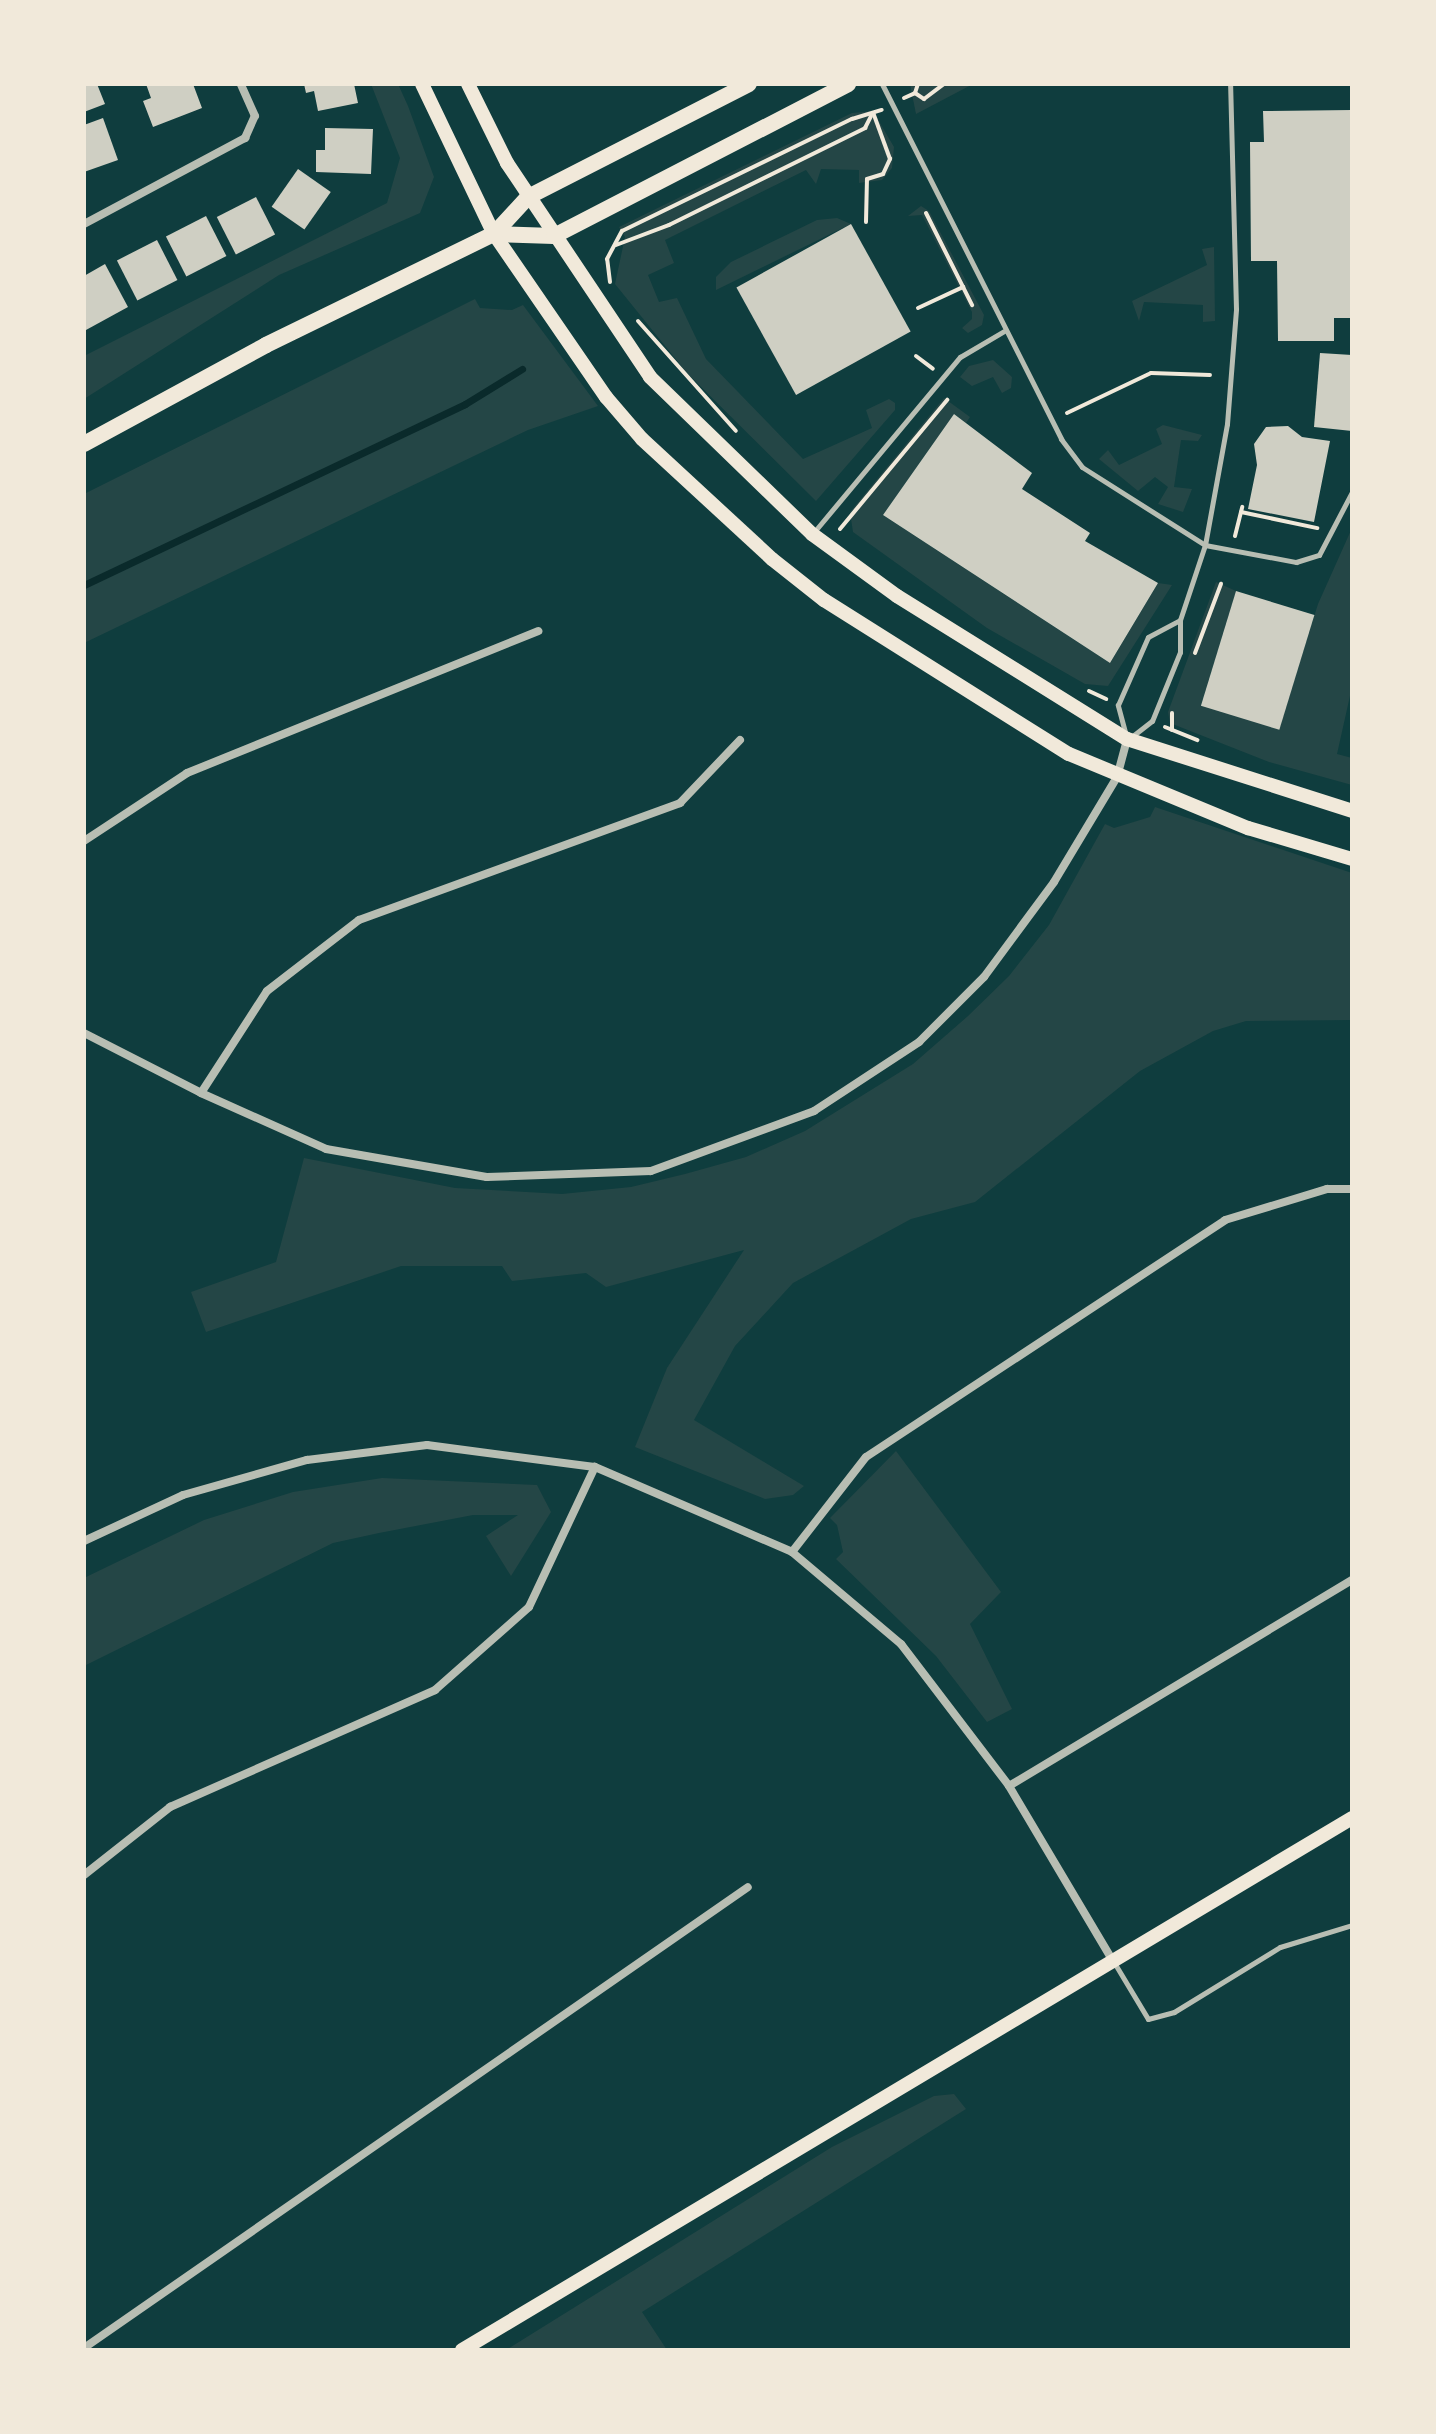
<!DOCTYPE html>
<style>
body{margin:0}
#map{position:relative;width:1436px;height:2434px;overflow:hidden;background:#0f3d3e;font-family:Literata,serif}
div>[style]{position:absolute}
[style*='--x']{left:calc(var(--x)*1px);top:calc(var(--y)*1px);width:calc(var(--w)*1px);rotate:calc(var(--a)*1deg)}
.green>*{inset:0;background:#244646}
.stream>*{height:7px;margin:-3.5px;padding:0 3.5px;transform-origin:3.5px;border-radius:3.5px;background:#0a2a2b}
.building>*{inset:0;background:#cfcfc3;transform-origin:0 0}
.path>*{height:4px;margin:-2px;padding:0 2px;transform-origin:2px;border-radius:2px;background:#f1e9da}
.service>*{height:5px;margin:-2.5px;padding:0 2.5px;transform-origin:2.5px;border-radius:2.5px;background:#b8beb3}
.minor>*{height:8px;margin:-4px;padding:0 4px;transform-origin:4px;border-radius:4px;background:#b8beb3}
.secondary>*{height:14px;margin:-7px;padding:0 7px;transform-origin:7px;border-radius:7px;background:#f1e9da}
.primary>*{height:16px;margin:-8px;padding:0 8px;transform-origin:8px;border-radius:8px;background:#f1e9da}
span{translate:-50% -50%;white-space:nowrap;text-align:center;line-height:1.15;-webkit-text-stroke:8px #f1e9da;paint-order:stroke}
.frame{position:absolute;inset:0;border:86px solid #f1e9da;pointer-events:none}
</style>
<div id="map">
<div class="green">
<i style="clip-path:polygon(371px 84px,398px 84px,408px 106px,434px 177px,420px 213px,279px 275px,84px 399px,84px 356px,387px 203px,400px 158px)"></i>
<i style="clip-path:polygon(910px 84px,973px 84px,916px 114px)"></i>
<i style="clip-path:polygon(873px 111px,894px 147px,892px 168px,882px 180px,859px 183px,859px 170px,821px 169px,816px 184px,806px 170px,665px 240px,674px 263px,648px 275px,659px 302px,677px 298px,706px 359px,803px 459px,872px 428px,866px 410px,889px 399px,895px 403px,895px 410px,816px 501px,687px 373px,615px 284px,625px 237px,619px 227px,852px 113px)"></i>
<i style="clip-path:polygon(921px 206px,929px 211px,984px 315px,982px 325px,968px 333px,962px 328px,972px 319px,972px 312px,922px 215px,908px 216px)"></i>
<i style="clip-path:polygon(837px 218px,851px 224px,716px 290px,716px 277px,731px 262px,817px 220px)"></i>
<i style="clip-path:polygon(1214px 247px,1215px 321px,1203px 322px,1203px 305px,1144px 302px,1139px 321px,1132px 301px,1207px 265px,1202px 249px)"></i>
<i style="clip-path:polygon(475px 299px,480px 308px,512px 310px,523px 305px,598px 406px,528px 430px,84px 643px,84px 494px)"></i>
<i style="clip-path:polygon(993px 360px,1012px 377px,1011px 388px,1002px 393px,993px 377px,972px 386px,960px 377px,969px 366px)"></i>
<i style="clip-path:polygon(944px 398px,970px 417px,966px 423px,954px 414px,883px 515px,1110px 663px,1158px 583px,1172px 585px,1108px 686px,1085px 684px,987px 628px,853px 532px,850px 512px)"></i>
<i style="clip-path:polygon(1163px 425px,1202px 435px,1198px 441px,1181px 440px,1174px 487px,1192px 489px,1183px 512px,1158px 504px,1168px 487px,1155px 477px,1138px 491px,1099px 459px,1108px 450px,1119px 465px,1162px 444px,1156px 429px)"></i>
<i style="clip-path:polygon(1352px 528px,1352px 687px,1337px 754px,1352px 758px,1352px 785px,1269px 762px,1170px 723px,1168px 712px,1216px 582px,1236px 591px,1201px 705px,1279px 729px,1318px 604px)"></i>
<i style="clip-path:polygon(1155px 807px,1352px 873px,1352px 1020px,1246px 1021px,1213px 1031px,1140px 1071px,975px 1202px,911px 1219px,793px 1283px,735px 1346px,694px 1420px,804px 1486px,793px 1495px,765px 1499px,635px 1447px,667px 1368px,744px 1250px,606px 1287px,586px 1273px,512px 1281px,502px 1266px,401px 1266px,206px 1332px,191px 1292px,276px 1262px,304px 1158px,455px 1188px,562px 1194px,631px 1187px,685px 1174px,746px 1157px,805px 1131px,913px 1064px,968px 1016px,1009px 976px,1049px 925px,1105px 824px,1114px 828px,1150px 817px)"></i>
<i style="clip-path:polygon(896px 1451px,1001px 1592px,970px 1624px,1012px 1709px,987px 1722px,936px 1656px,836px 1559px,843px 1552px,837px 1525px,830px 1518px)"></i>
<i style="clip-path:polygon(382px 1478px,537px 1485px,551px 1512px,511px 1576px,486px 1536px,518px 1515px,473px 1515px,379px 1533px,333px 1543px,84px 1666px,84px 1578px,204px 1520px,293px 1492px)"></i>
<i style="clip-path:polygon(954px 2094px,966px 2109px,642px 2312px,667px 2350px,506px 2350px,832px 2147px,934px 2096px)"></i>
</div>
<div class="stream">
<i style="--x:84;--y:585;--w:422;--a:-25.4"></i>
<i style="--x:465;--y:404;--w:67;--a:-31.6"></i>
</div>
<div class="building">
<i style="clip-path:polygon(84px 84px,97px 84px,105px 104px,84px 112px)"></i>
<i style="clip-path:polygon(146px 84px,193px 84px,202px 108px,153px 127px,143px 101px,151px 98px)"></i>
<i style="clip-path:polygon(304px 84px,354px 84px,358px 103px,318px 111px,314px 91px,306px 93px)"></i>
<i style="clip-path:polygon(1352px 110px,1352px 318px,1334px 318px,1334px 341px,1278px 341px,1277px 261px,1251px 261px,1250px 142px,1264px 142px,1263px 111px)"></i>
<i style="clip-path:polygon(103px 118px,118px 160px,84px 172px,84px 125px)"></i>
<i style="clip-path:polygon(325px 128px,373px 129px,371px 174px,316px 172px,316px 150px,325px 150px)"></i>
<i style="left:298px;top:169px;width:40px;height:46px;rotate:35deg"></i>
<i style="left:256px;top:197px;width:42px;height:44px;rotate:63deg"></i>
<i style="left:206px;top:216px;width:45px;height:45px;rotate:63deg"></i>
<i style="left:851px;top:224px;width:123px;height:131px;rotate:61deg"></i>
<i style="left:157px;top:240px;width:45px;height:45px;rotate:63deg"></i>
<i style="clip-path:polygon(105px 264px,128px 307px,86px 330px,84px 276px)"></i>
<i style="clip-path:polygon(1320px 353px,1352px 355px,1352px 431px,1314px 427px)"></i>
<i style="clip-path:polygon(954px 414px,1032px 473px,1022px 489px,1090px 533px,1085px 541px,1158px 583px,1110px 663px,883px 515px)"></i>
<i style="clip-path:polygon(1288px 426px,1302px 437px,1330px 441px,1314px 522px,1248px 509px,1257px 465px,1254px 444px,1266px 427px)"></i>
<i style="left:1236px;top:591px;width:82px;height:120px;rotate:17deg"></i>
</div>
<div class="path">
<i style="--x:915;--y:93;--w:11;--a:34"></i>
<i style="--x:924;--y:99;--w:25;--a:-37"></i>
<i style="--x:904;--y:98;--w:12;--a:-24"></i>
<i style="--x:915;--y:93;--w:9;--a:-72"></i>
<i style="--x:926;--y:213;--w:103;--a:63.4"></i>
<i style="--x:866;--y:222;--w:43;--a:-88.7"></i>
<i style="--x:867;--y:179;--w:17;--a:-17"></i>
<i style="--x:883;--y:174;--w:17;--a:-65"></i>
<i style="--x:890;--y:159;--w:47;--a:-110"></i>
<i style="--x:616;--y:245;--w:57;--a:-20.7"></i>
<i style="--x:669;--y:225;--w:219;--a:-26.3"></i>
<i style="--x:865;--y:128;--w:13;--a:-63"></i>
<i style="--x:610;--y:282;--w:23;--a:-97"></i>
<i style="--x:607;--y:259;--w:32;--a:-62"></i>
<i style="--x:622;--y:231;--w:256;--a:-26"></i>
<i style="--x:852;--y:119;--w:31;--a:-17"></i>
<i style="--x:918;--y:308;--w:50;--a:-25"></i>
<i style="--x:638;--y:321;--w:147;--a:48.3"></i>
<i style="--x:916;--y:356;--w:21;--a:37"></i>
<i style="--x:1067;--y:413;--w:93;--a:-25.5"></i>
<i style="--x:1151;--y:373;--w:59;--a:1.9"></i>
<i style="--x:1241;--y:512;--w:78;--a:11.9"></i>
<i style="--x:840;--y:529;--w:168;--a:-50.3"></i>
<i style="--x:1235;--y:536;--w:30;--a:-76"></i>
<i style="--x:1195;--y:653;--w:74;--a:-69.4"></i>
<i style="--x:1089;--y:691;--w:19;--a:25"></i>
<i style="--x:1172;--y:713;--w:17;--a:90"></i>
<i style="--x:1165;--y:727;--w:35;--a:22"></i>
</div>
<div class="service">
<i style="--x:882;--y:84;--w:398;--a:63.2"></i>
<i style="--x:1061;--y:439;--w:35;--a:53"></i>
<i style="--x:1082;--y:467;--w:146;--a:32.4"></i>
<i style="--x:1205;--y:545;--w:93;--a:10.6"></i>
<i style="--x:1296;--y:562;--w:24;--a:-17"></i>
<i style="--x:1319;--y:555;--w:71;--a:-62.4"></i>
<i style="--x:814;--y:532;--w:228;--a:-50.2"></i>
<i style="--x:960;--y:357;--w:51;--a:-30.6"></i>
<i style="--x:1125;--y:732;--w:28;--a:-105"></i>
<i style="--x:1118;--y:705;--w:74;--a:-66.2"></i>
<i style="--x:1148;--y:637;--w:36;--a:-28"></i>
<i style="--x:1130;--y:738;--w:28;--a:-38"></i>
<i style="--x:1152;--y:721;--w:74;--a:-67.9"></i>
<i style="--x:1180;--y:652;--w:32;--a:-90"></i>
<i style="--x:1180;--y:620;--w:79;--a:-71.6"></i>
<i style="--x:1205;--y:545;--w:123;--a:-79.7"></i>
<i style="--x:1227;--y:424;--w:115;--a:-85.5"></i>
<i style="--x:1236;--y:309;--w:225;--a:-91.5"></i>
<i style="--x:1115;--y:1964;--w:64;--a:59"></i>
<i style="--x:1148;--y:2019;--w:27;--a:-15"></i>
<i style="--x:1174;--y:2012;--w:124;--a:-31.5"></i>
<i style="--x:1280;--y:1947;--w:75;--a:-17"></i>
</div>
<div class="minor">
<i style="--x:84;--y:224;--w:183;--a:-28.1"></i>
<i style="--x:245;--y:138;--w:24;--a:-66"></i>
<i style="--x:255;--y:116;--w:35;--a:-114"></i>
<i style="--x:84;--y:841;--w:123;--a:-33.4"></i>
<i style="--x:187;--y:773;--w:379;--a:-22"></i>
<i style="--x:84;--y:1033;--w:131;--a:27.1"></i>
<i style="--x:201;--y:1093;--w:137;--a:24.1"></i>
<i style="--x:326;--y:1149;--w:163;--a:9.9"></i>
<i style="--x:487;--y:1177;--w:164;--a:-2.1"></i>
<i style="--x:651;--y:1171;--w:174;--a:-20.2"></i>
<i style="--x:814;--y:1111;--w:126;--a:-33.3"></i>
<i style="--x:919;--y:1042;--w:92;--a:-45"></i>
<i style="--x:984;--y:977;--w:118;--a:-53.6"></i>
<i style="--x:1054;--y:882;--w:122;--a:-59"></i>
<i style="--x:1117;--y:777;--w:39;--a:-75"></i>
<i style="--x:201;--y:1093;--w:121;--a:-57.1"></i>
<i style="--x:267;--y:991;--w:116;--a:-37.7"></i>
<i style="--x:359;--y:920;--w:342;--a:-20"></i>
<i style="--x:680;--y:803;--w:87;--a:-46.4"></i>
<i style="--x:84;--y:1541;--w:109;--a:-24.9"></i>
<i style="--x:183;--y:1495;--w:129;--a:-15.8"></i>
<i style="--x:307;--y:1460;--w:121;--a:-7.1"></i>
<i style="--x:427;--y:1445;--w:169;--a:7.5"></i>
<i style="--x:595;--y:1467;--w:215;--a:23.3"></i>
<i style="--x:792;--y:1552;--w:143;--a:40.2"></i>
<i style="--x:901;--y:1644;--w:178;--a:52.7"></i>
<i style="--x:1009;--y:1786;--w:206;--a:59.3"></i>
<i style="--x:792;--y:1552;--w:120;--a:-52.1"></i>
<i style="--x:866;--y:1457;--w:430;--a:-33.4"></i>
<i style="--x:1225;--y:1220;--w:107;--a:-16.9"></i>
<i style="--x:1327;--y:1189;--w:25;--a:0"></i>
<i style="--x:1009;--y:1786;--w:400;--a:-31"></i>
<i style="--x:84;--y:1875;--w:110;--a:-38.3"></i>
<i style="--x:170;--y:1807;--w:290;--a:-23.8"></i>
<i style="--x:435;--y:1690;--w:125;--a:-41.4"></i>
<i style="--x:529;--y:1607;--w:155;--a:-64.8"></i>
<i style="--x:84;--y:2348;--w:808;--a:-34.77"></i>
</div>
<div class="secondary">
<i style="--x:422;--y:84;--w:166;--a:64.4"></i>
<i style="--x:494;--y:234;--w:198;--a:55.5"></i>
<i style="--x:606;--y:397;--w:55;--a:49.4"></i>
<i style="--x:642;--y:439;--w:177;--a:42.7"></i>
<i style="--x:772;--y:559;--w:66;--a:38.3"></i>
<i style="--x:824;--y:600;--w:289;--a:32.2"></i>
<i style="--x:1069;--y:754;--w:194;--a:22.5"></i>
<i style="--x:1248;--y:828;--w:109;--a:16.6"></i>
<i style="--x:468;--y:84;--w:88;--a:63.7"></i>
<i style="--x:507;--y:163;--w:257;--a:56.2"></i>
<i style="--x:650;--y:377;--w:226;--a:44.1"></i>
<i style="--x:812;--y:534;--w:105;--a:36.1"></i>
<i style="--x:897;--y:596;--w:271;--a:31.9"></i>
<i style="--x:1127;--y:739;--w:236;--a:17.7"></i>
<i style="--x:462;--y:2350;--w:1037;--a:-30.87"></i>
</div>
<div class="primary">
<i style="--x:494;--y:234;--w:60;--a:1.9"></i>
<i style="--x:554;--y:236;--w:331;--a:-27.3"></i>
<i style="--x:84;--y:444;--w:207;--a:-28.5"></i>
<i style="--x:266;--y:345;--w:254;--a:-26"></i>
<i style="--x:494;--y:234;--w:50;--a:-47.4"></i>
<i style="--x:528;--y:197;--w:248;--a:-27.1"></i>
</div>
<div class="frame"></div>
</div>
